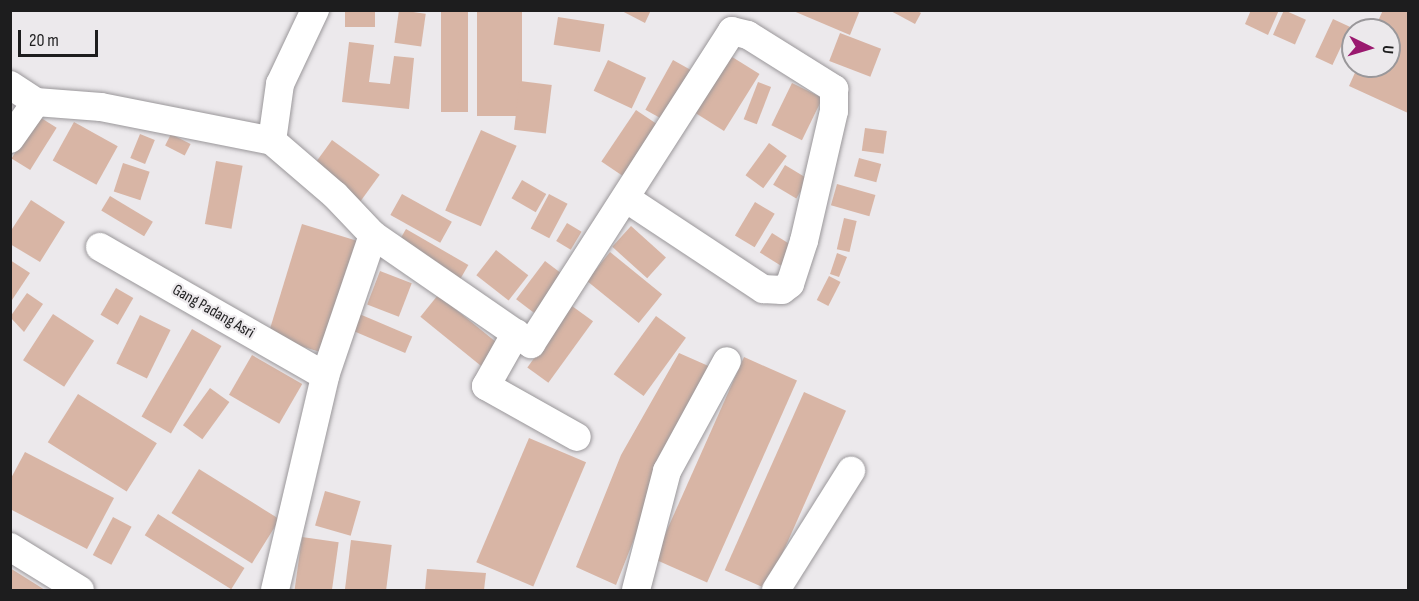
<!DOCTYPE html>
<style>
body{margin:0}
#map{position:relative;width:1419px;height:601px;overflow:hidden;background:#ece9ec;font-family:"Sofia Sans Condensed",sans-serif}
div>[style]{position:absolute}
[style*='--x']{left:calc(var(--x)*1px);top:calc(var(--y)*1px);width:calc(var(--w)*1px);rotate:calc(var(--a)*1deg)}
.building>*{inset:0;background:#d8b5a5;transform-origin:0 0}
.roads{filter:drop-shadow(0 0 2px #9a979a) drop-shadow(0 0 2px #9a979a)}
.minor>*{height:28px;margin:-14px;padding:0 14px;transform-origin:14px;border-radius:14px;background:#fff}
span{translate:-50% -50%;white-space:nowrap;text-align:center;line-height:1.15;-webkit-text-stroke:4.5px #ece9ec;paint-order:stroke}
.street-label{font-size:16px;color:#1d1d1e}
.frame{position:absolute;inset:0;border:12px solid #1d1d1e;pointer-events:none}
.north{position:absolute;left:1341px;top:18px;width:60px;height:60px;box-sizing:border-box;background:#ece9ec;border:2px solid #99979a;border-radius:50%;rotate:95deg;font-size:16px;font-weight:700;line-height:24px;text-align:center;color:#1d1d1e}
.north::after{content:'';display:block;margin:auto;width:21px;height:27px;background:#9a196f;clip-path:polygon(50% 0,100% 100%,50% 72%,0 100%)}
.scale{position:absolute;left:18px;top:30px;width:80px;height:27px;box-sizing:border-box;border:3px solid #1d1d1e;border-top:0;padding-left:8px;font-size:18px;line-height:21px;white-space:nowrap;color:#1d1d1e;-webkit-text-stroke:4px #ece9ec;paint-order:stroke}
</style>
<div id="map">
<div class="building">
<i style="left:345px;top:10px;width:30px;height:17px"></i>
<i style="left:399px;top:10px;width:27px;height:33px;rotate:8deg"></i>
<i style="left:441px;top:10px;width:27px;height:102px"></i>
<i style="left:477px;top:10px;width:45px;height:106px"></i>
<i style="clip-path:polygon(620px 10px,651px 10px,645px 23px)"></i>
<i style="clip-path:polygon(791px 10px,860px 10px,850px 35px)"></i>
<i style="clip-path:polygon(889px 10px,916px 10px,921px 13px,915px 24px)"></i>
<i style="clip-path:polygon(1251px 10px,1279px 10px,1268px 35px,1245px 24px)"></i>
<i style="left:1284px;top:10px;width:24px;height:27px;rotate:24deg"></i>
<i style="clip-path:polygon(1383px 10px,1408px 10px,1408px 113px,1349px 86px,1358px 66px,1389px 66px,1389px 30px,1374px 30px)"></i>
<i style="left:558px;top:17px;width:47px;height:28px;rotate:9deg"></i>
<i style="left:1333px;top:19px;width:19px;height:42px;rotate:25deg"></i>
<i style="left:840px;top:33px;width:44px;height:30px;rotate:21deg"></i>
<i style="clip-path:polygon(349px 42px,374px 45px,369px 82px,390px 84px,394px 56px,414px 58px,409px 109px,342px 102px)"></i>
<i style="left:729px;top:55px;width:36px;height:67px;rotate:32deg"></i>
<i style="left:608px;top:60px;width:42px;height:34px;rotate:25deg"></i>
<i style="left:673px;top:60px;width:23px;height:57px;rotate:29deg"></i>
<i style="left:520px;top:81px;width:32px;height:49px;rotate:7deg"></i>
<i style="left:758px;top:82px;width:14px;height:40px;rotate:21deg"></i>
<i style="left:792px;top:83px;width:34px;height:47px;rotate:26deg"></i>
<i style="left:636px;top:110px;width:34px;height:62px;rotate:34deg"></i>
<i style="left:38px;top:116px;width:22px;height:50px;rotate:32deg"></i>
<i style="left:74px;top:122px;width:50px;height:44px;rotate:29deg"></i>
<i style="left:865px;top:128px;width:22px;height:23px;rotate:8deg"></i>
<i style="left:481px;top:130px;width:39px;height:88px;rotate:24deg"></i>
<i style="left:140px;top:134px;width:16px;height:26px;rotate:22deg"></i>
<i style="left:171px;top:134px;width:22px;height:13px;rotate:27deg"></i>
<i style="left:332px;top:140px;width:59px;height:33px;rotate:36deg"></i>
<i style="left:769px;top:143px;width:22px;height:40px;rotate:36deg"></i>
<i style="left:859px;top:158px;width:23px;height:19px;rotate:15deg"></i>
<i style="left:216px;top:161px;width:27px;height:64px;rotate:10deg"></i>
<i style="left:123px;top:163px;width:28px;height:30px;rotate:18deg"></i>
<i style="left:785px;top:165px;width:27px;height:23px;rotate:31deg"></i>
<i style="left:522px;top:180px;width:28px;height:21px;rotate:30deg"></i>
<i style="left:837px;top:184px;width:40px;height:22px;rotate:16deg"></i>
<i style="left:402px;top:194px;width:57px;height:24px;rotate:29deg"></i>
<i style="left:549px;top:194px;width:21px;height:39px;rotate:28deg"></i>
<i style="left:110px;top:196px;width:50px;height:17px;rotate:31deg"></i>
<i style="clip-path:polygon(31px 200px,65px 222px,40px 262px,10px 244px,10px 232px)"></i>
<i style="left:755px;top:202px;width:23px;height:39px;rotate:31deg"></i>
<i style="left:844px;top:218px;width:13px;height:32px;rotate:13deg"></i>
<i style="left:567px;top:223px;width:17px;height:21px;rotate:31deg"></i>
<i style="left:302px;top:224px;width:59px;height:117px;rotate:17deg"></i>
<i style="left:631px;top:226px;width:47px;height:28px;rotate:42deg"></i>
<i style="left:406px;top:229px;width:72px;height:22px;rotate:30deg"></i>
<i style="left:772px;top:233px;width:25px;height:23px;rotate:32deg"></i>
<i style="left:496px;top:250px;width:41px;height:32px;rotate:38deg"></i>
<i style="left:610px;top:252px;width:67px;height:37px;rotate:39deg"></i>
<i style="clip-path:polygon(837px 253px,847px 257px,839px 277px,830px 274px)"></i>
<i style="clip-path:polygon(10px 260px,30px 273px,10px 303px)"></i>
<i style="left:545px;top:261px;width:26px;height:48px;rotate:37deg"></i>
<i style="left:380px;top:271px;width:34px;height:36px;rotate:21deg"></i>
<i style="left:829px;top:276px;width:13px;height:27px;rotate:27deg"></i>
<i style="left:116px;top:288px;width:20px;height:31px;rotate:30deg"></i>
<i style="clip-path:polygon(27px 293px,43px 304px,24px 332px,10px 317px)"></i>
<i style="left:438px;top:295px;width:79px;height:28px;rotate:39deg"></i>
<i style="left:572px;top:306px;width:26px;height:76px;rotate:36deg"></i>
<i style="left:357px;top:313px;width:60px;height:18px;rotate:23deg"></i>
<i style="left:53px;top:314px;width:49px;height:55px;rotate:33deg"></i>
<i style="left:140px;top:315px;width:34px;height:54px;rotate:26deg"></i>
<i style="left:656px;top:316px;width:37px;height:72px;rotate:36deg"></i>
<i style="left:192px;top:329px;width:34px;height:101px;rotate:30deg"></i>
<i style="clip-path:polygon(679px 353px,713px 368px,660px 473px,616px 585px,576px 567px,621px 455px)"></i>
<i style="left:252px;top:355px;width:58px;height:46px;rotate:30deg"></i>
<i style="left:744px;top:357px;width:58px;height:221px;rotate:24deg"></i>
<i style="left:210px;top:388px;width:24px;height:46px;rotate:36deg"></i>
<i style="left:804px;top:392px;width:46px;height:195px;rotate:24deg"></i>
<i style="left:78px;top:394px;width:93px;height:57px;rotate:32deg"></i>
<i style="left:529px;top:438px;width:62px;height:135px;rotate:23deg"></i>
<i style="clip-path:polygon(25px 452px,114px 498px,87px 549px,10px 509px,10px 480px)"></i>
<i style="left:199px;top:469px;width:95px;height:52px;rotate:32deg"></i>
<i style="left:325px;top:491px;width:37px;height:36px;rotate:16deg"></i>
<i style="left:158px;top:514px;width:102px;height:25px;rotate:32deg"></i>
<i style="left:113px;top:517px;width:21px;height:43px;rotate:28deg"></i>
<i style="left:302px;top:537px;width:37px;height:53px;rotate:8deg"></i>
<i style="left:351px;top:540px;width:41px;height:50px;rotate:7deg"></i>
<i style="clip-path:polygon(10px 568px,45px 590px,10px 590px)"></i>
<i style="clip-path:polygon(427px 569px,486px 573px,484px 590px,425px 590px)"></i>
</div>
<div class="roads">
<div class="minor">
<i style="--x:10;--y:85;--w:31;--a:33"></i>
<i style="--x:10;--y:139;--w:45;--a:-54.9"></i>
<i style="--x:36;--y:102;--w:65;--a:4.4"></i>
<i style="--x:101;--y:107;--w:174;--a:11.2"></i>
<i style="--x:272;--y:141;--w:83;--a:40.6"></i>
<i style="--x:335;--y:195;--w:55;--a:46.5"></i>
<i style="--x:373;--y:235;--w:192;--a:34.6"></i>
<i style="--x:531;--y:344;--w:372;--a:-57.3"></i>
<i style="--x:732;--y:31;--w:16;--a:14"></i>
<i style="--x:748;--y:35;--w:102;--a:32.1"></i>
<i style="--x:834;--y:89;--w:22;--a:90"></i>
<i style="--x:834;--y:111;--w:133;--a:103"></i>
<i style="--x:804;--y:241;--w:45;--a:108"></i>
<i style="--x:790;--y:284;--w:10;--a:143"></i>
<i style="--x:782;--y:290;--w:19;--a:-177"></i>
<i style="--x:763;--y:289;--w:163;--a:-146.5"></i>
<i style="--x:272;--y:141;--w:58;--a:-82"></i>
<i style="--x:280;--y:84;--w:82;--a:-64.7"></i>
<i style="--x:100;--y:247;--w:259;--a:29.8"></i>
<i style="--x:516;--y:333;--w:61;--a:119.5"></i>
<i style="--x:486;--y:386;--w:104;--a:29.3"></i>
<i style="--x:10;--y:547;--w:82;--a:31.6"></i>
<i style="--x:275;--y:590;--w:220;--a:-76.8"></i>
<i style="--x:325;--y:376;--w:149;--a:-71.2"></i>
<i style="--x:636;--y:590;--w:123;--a:-75.4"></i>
<i style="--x:667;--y:471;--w:125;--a:-61.4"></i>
<i style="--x:776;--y:590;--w:141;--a:-57.8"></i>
</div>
</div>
<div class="street-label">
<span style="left:213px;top:312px;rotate:30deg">Gang Padang Asri</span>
</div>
<div class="frame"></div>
<div class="north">U</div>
<div class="scale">20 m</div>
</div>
